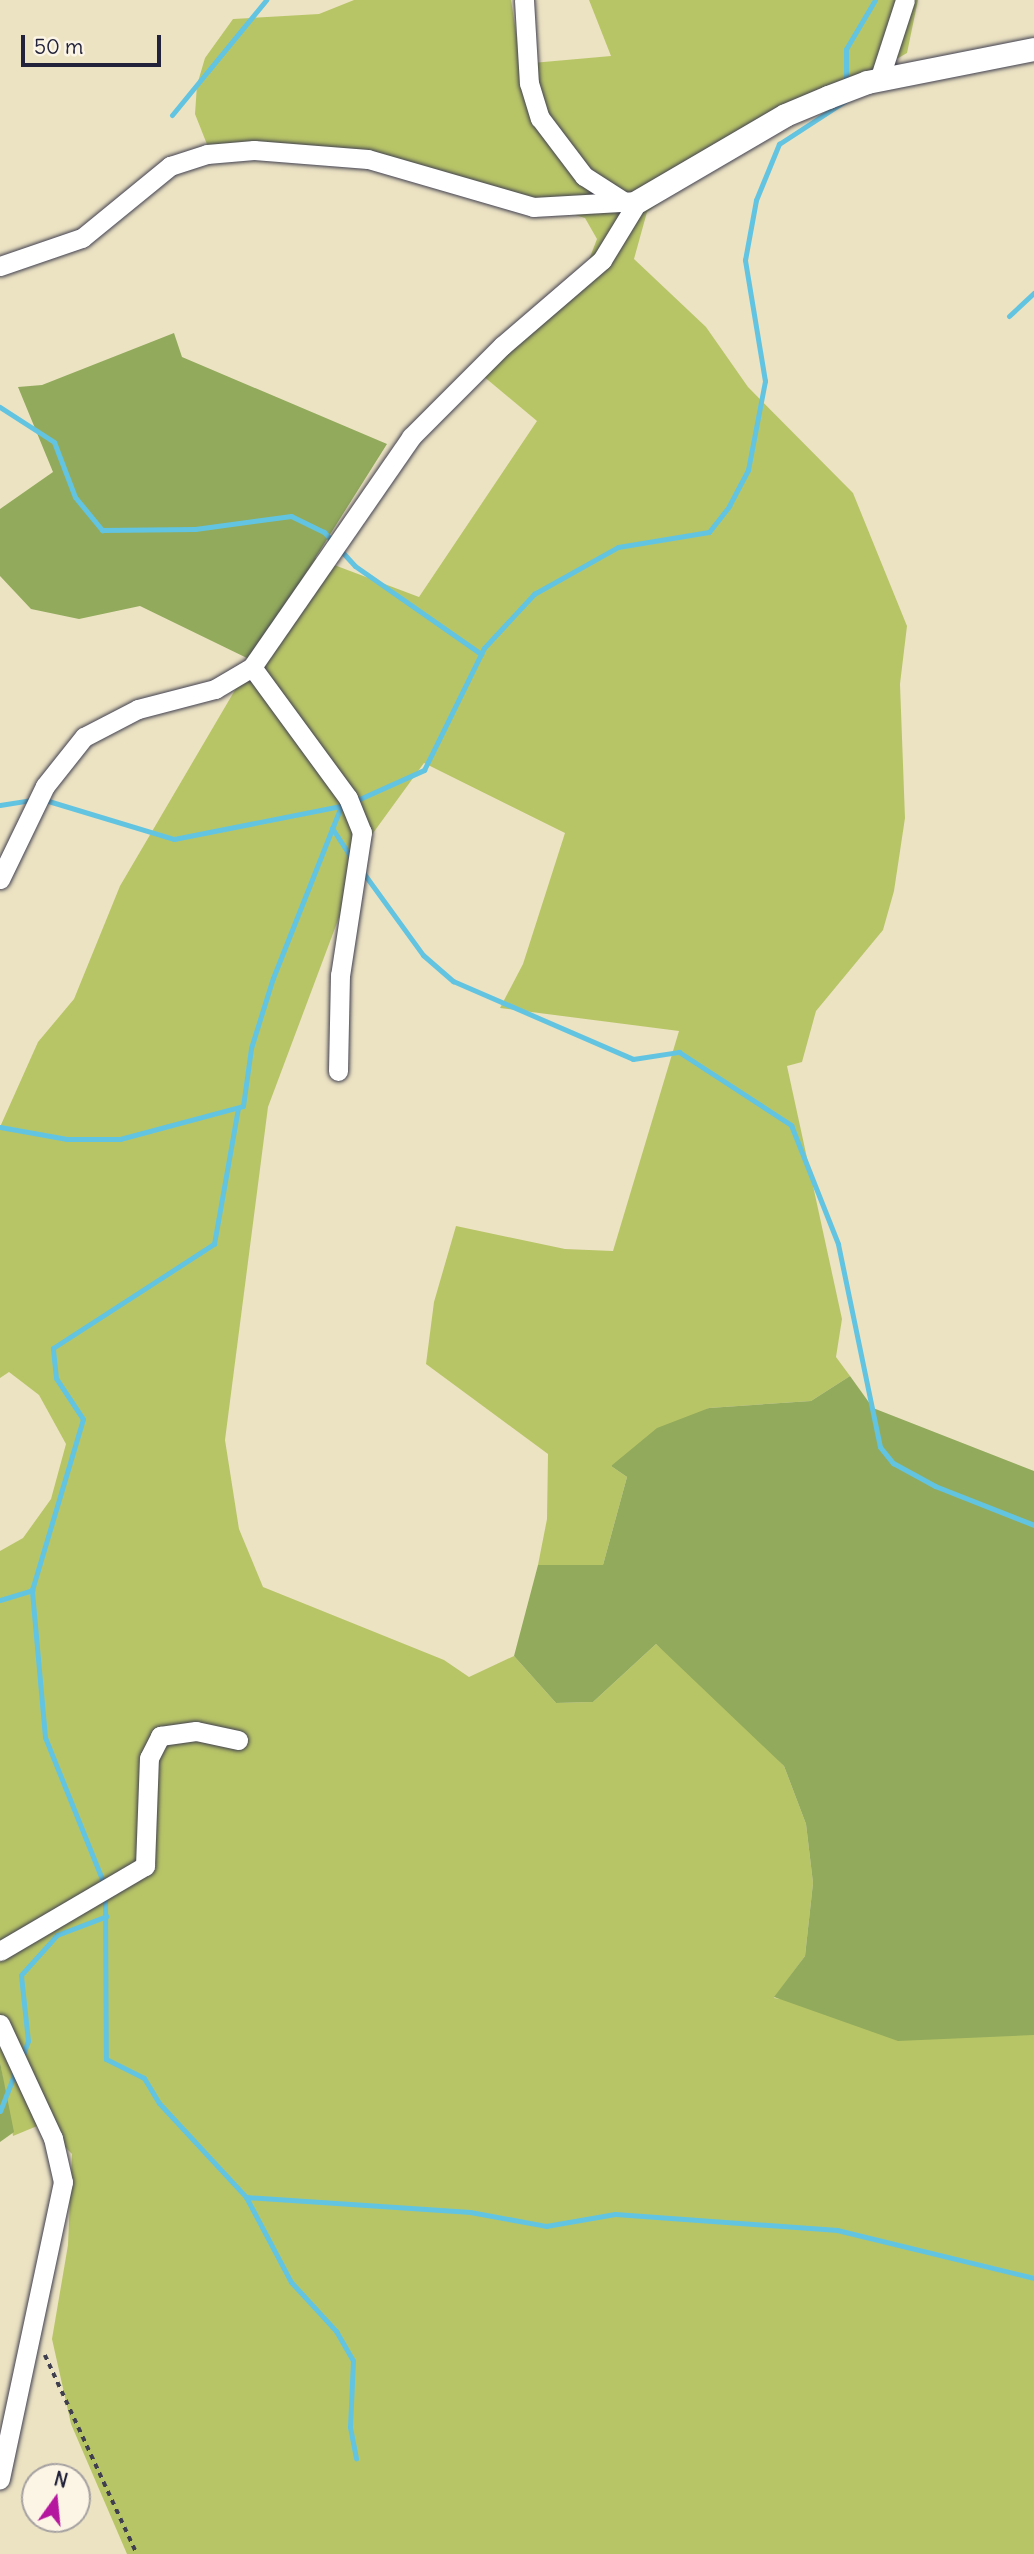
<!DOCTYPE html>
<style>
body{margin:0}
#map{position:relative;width:1034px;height:2554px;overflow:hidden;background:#ece3c3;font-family:Delius,sans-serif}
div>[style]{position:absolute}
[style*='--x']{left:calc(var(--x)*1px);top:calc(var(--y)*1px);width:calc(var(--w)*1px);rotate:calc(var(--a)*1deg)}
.green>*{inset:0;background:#b8c567}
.forest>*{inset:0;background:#92aa5c}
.stream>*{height:5px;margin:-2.5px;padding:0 2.5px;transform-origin:2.5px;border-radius:2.5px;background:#63c4e1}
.path>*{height:3.5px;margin-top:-1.75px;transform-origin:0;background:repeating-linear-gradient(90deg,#403f4f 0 5px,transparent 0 10px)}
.roads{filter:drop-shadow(0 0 2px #403f4f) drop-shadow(0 0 2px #403f4f)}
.minor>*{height:19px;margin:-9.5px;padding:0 9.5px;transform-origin:9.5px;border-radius:9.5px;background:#fff}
.tertiary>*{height:23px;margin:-11.5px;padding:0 11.5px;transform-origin:11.5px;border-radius:11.5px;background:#fff}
span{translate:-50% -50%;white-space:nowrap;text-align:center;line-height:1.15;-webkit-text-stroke:7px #fcf5e5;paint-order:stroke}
.north{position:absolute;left:21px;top:2463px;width:70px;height:70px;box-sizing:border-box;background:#fcf5e5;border:2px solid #a5a1a1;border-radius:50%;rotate:15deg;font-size:19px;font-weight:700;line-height:28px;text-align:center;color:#22223b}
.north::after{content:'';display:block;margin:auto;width:24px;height:32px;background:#b5179e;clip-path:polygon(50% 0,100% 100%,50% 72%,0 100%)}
.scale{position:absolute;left:21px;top:35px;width:140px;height:32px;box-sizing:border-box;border:4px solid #22223b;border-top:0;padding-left:9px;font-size:21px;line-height:24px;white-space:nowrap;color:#22223b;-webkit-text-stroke:5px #fcf5e5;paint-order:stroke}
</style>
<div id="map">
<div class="green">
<i style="clip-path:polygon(354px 0,511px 0,521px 64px,611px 56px,589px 0,918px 0,907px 53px,710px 166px,647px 212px,634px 259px,706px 327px,748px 387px,853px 493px,907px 626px,900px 684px,905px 818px,894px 891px,883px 930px,816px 1011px,802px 1062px,787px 1066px,842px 1319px,836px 1357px,850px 1376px,811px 1401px,709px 1408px,611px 1466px,627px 1477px,603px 1565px,538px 1565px,547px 1519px,548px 1454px,426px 1364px,434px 1302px,456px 1226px,565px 1249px,613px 1251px,679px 1031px,500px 1008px,523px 964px,565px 833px,424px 763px,368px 840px,268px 1107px,225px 1440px,239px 1529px,263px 1587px,444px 1660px,469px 1677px,514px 1656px,556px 1703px,593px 1702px,656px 1644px,727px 1706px,784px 1766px,806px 1824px,813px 1883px,805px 1956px,774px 1998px,1034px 2035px,1034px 2554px,127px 2554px,71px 2424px,52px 2339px,68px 2245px,72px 2154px,42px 2124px,13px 2136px,0 2062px,0 1551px,23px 1538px,51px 1499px,66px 1444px,39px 1395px,9px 1372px,0 1378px,0 1127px,38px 1042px,74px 999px,120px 886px,313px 557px,419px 597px,537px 421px,470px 365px,587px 265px,597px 239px,585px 218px,375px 155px,210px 152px,195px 114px,197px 85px,205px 58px,233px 19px,319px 14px)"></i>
</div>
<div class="forest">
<i style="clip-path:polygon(174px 333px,182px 357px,387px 444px,251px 660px,140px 606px,79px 619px,31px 609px,0 576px,0 509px,53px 472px,18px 387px,42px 385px)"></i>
<i style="clip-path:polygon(850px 1376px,873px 1408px,1034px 1471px,1034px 2035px,898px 2041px,774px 1997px,805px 1956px,813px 1883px,806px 1824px,784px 1766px,656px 1644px,593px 1702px,556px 1703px,514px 1656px,538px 1565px,603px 1565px,627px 1477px,611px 1466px,657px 1428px,709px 1408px,811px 1401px)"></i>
<i style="clip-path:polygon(0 2062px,14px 2132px,0 2142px)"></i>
</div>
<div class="stream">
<i style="--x:846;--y:83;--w:34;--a:-90"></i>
<i style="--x:846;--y:49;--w:57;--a:-59.4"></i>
<i style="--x:172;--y:115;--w:149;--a:-50.7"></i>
<i style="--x:1009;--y:316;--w:34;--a:-43"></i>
<i style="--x:0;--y:407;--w:64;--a:32.9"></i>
<i style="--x:54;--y:442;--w:59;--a:69.1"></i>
<i style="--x:75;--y:497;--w:43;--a:50.7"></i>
<i style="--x:102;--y:530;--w:93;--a:-0.6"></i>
<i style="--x:195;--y:529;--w:97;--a:-7.7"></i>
<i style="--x:291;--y:516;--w:37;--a:26"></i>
<i style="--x:324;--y:532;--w:46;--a:47.6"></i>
<i style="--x:355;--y:566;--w:154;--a:34.9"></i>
<i style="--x:45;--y:800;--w:135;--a:16.8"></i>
<i style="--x:174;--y:839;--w:175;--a:-11.2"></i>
<i style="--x:355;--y:801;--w:76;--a:-24.2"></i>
<i style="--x:424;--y:770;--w:136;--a:-63.8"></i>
<i style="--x:484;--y:648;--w:74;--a:-47.2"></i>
<i style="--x:534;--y:594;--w:96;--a:-29.2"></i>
<i style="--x:618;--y:547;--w:92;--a:-9.4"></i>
<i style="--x:709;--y:532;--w:33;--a:-52"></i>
<i style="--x:729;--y:506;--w:41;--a:-62.2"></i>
<i style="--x:748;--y:470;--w:91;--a:-79.2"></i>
<i style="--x:765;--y:381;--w:123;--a:-99.4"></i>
<i style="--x:745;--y:260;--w:61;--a:-79.6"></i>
<i style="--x:756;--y:200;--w:61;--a:-67.7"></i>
<i style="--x:779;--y:144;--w:82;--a:-33.1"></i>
<i style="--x:0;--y:805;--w:31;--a:-9"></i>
<i style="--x:332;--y:828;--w:35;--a:57"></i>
<i style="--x:362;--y:871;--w:104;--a:54"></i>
<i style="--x:423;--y:955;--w:40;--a:41"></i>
<i style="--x:453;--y:981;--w:196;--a:23.4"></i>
<i style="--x:633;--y:1059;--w:47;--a:-8.7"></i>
<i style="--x:679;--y:1052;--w:134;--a:33.1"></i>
<i style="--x:791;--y:1125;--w:128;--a:68.4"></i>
<i style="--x:838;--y:1244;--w:207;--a:78.3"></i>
<i style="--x:880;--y:1447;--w:21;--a:51"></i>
<i style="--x:893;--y:1463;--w:48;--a:28.7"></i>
<i style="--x:935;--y:1486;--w:106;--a:21.5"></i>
<i style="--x:0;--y:1127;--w:68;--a:10.2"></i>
<i style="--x:67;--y:1139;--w:53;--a:0"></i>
<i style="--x:120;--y:1139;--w:127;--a:-15"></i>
<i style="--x:243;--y:1106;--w:59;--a:-82.1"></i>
<i style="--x:251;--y:1048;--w:73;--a:-72.6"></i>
<i style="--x:273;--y:978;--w:185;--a:-68.4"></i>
<i style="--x:0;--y:1600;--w:34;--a:-17"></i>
<i style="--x:104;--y:1884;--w:158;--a:-111.9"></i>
<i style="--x:45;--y:1737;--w:148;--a:-95.1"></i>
<i style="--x:32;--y:1590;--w:178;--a:-73.4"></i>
<i style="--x:83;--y:1419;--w:49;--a:-123.4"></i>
<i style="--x:56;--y:1378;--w:30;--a:-96"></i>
<i style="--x:53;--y:1348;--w:192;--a:-32.9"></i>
<i style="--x:214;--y:1244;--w:138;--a:-80"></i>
<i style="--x:105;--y:1894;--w:165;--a:89.7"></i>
<i style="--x:106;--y:2059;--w:42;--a:26.6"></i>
<i style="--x:144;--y:2078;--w:29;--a:59"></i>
<i style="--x:159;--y:2103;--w:128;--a:47.2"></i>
<i style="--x:246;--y:2197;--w:225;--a:3.8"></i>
<i style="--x:470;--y:2212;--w:77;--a:10.4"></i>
<i style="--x:546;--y:2226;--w:70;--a:-9.9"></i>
<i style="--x:615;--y:2214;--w:223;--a:4.1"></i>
<i style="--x:837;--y:2230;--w:203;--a:13.7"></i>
<i style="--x:22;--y:2058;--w:18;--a:-71"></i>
<i style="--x:28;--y:2041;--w:66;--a:-96.1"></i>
<i style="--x:21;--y:1975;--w:54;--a:-48"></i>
<i style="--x:57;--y:1935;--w:53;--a:-20.8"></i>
<i style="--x:0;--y:2111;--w:44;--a:-68.7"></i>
<i style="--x:246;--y:2197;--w:96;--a:62.1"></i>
<i style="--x:291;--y:2282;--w:67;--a:47.4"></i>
<i style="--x:336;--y:2331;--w:34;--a:60"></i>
<i style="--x:353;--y:2361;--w:66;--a:92.6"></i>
<i style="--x:350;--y:2427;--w:32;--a:79"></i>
</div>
<div class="path">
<i style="--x:45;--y:2355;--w:219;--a:65.2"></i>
</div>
<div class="roads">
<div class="minor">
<i style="--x:524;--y:0;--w:83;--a:86.6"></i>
<i style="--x:529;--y:83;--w:37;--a:73"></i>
<i style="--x:540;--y:118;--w:73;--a:52.8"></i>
<i style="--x:584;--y:176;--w:50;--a:32.7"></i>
<i style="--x:879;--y:80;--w:84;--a:-72"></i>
<i style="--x:0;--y:266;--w:87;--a:-18.9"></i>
<i style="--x:82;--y:238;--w:114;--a:-39.3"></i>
<i style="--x:170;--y:166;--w:39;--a:-18"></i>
<i style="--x:207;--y:154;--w:47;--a:-4.9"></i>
<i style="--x:254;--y:150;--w:114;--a:4.5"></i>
<i style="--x:368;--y:159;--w:172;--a:16.2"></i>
<i style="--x:533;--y:207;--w:105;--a:-3.3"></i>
<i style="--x:252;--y:667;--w:162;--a:53.8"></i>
<i style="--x:348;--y:798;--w:37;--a:68"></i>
<i style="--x:362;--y:832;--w:145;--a:98.7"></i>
<i style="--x:340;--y:975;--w:96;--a:91.2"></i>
<i style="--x:0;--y:879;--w:103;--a:-64.2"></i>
<i style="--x:45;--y:786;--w:63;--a:-51.5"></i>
<i style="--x:84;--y:737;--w:61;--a:-27.4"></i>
<i style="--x:138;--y:709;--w:80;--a:-14.6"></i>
<i style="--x:215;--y:689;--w:43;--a:-30.7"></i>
<i style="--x:252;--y:667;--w:280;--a:-55.3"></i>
<i style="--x:411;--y:437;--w:129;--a:-45"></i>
<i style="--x:502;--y:346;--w:132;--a:-40.7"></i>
<i style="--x:602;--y:260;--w:69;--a:-58.6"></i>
<i style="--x:0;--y:1951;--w:168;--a:-30.4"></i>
<i style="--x:145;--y:1866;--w:108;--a:-87.9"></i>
<i style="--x:149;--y:1758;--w:25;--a:-63"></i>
<i style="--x:160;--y:1736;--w:36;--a:-8"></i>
<i style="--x:196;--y:1731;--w:43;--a:12.1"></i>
<i style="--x:0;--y:2024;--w:126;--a:65.1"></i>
<i style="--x:53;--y:2138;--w:45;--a:77.2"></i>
<i style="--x:63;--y:2182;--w:304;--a:102"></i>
</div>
<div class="tertiary">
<i style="--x:638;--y:201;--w:170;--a:-30.3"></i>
<i style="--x:785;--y:115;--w:47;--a:-22.7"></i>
<i style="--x:828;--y:97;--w:42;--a:-21"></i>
<i style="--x:867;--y:82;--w:170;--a:-11.2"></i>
</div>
</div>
<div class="north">N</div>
<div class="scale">50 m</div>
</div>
